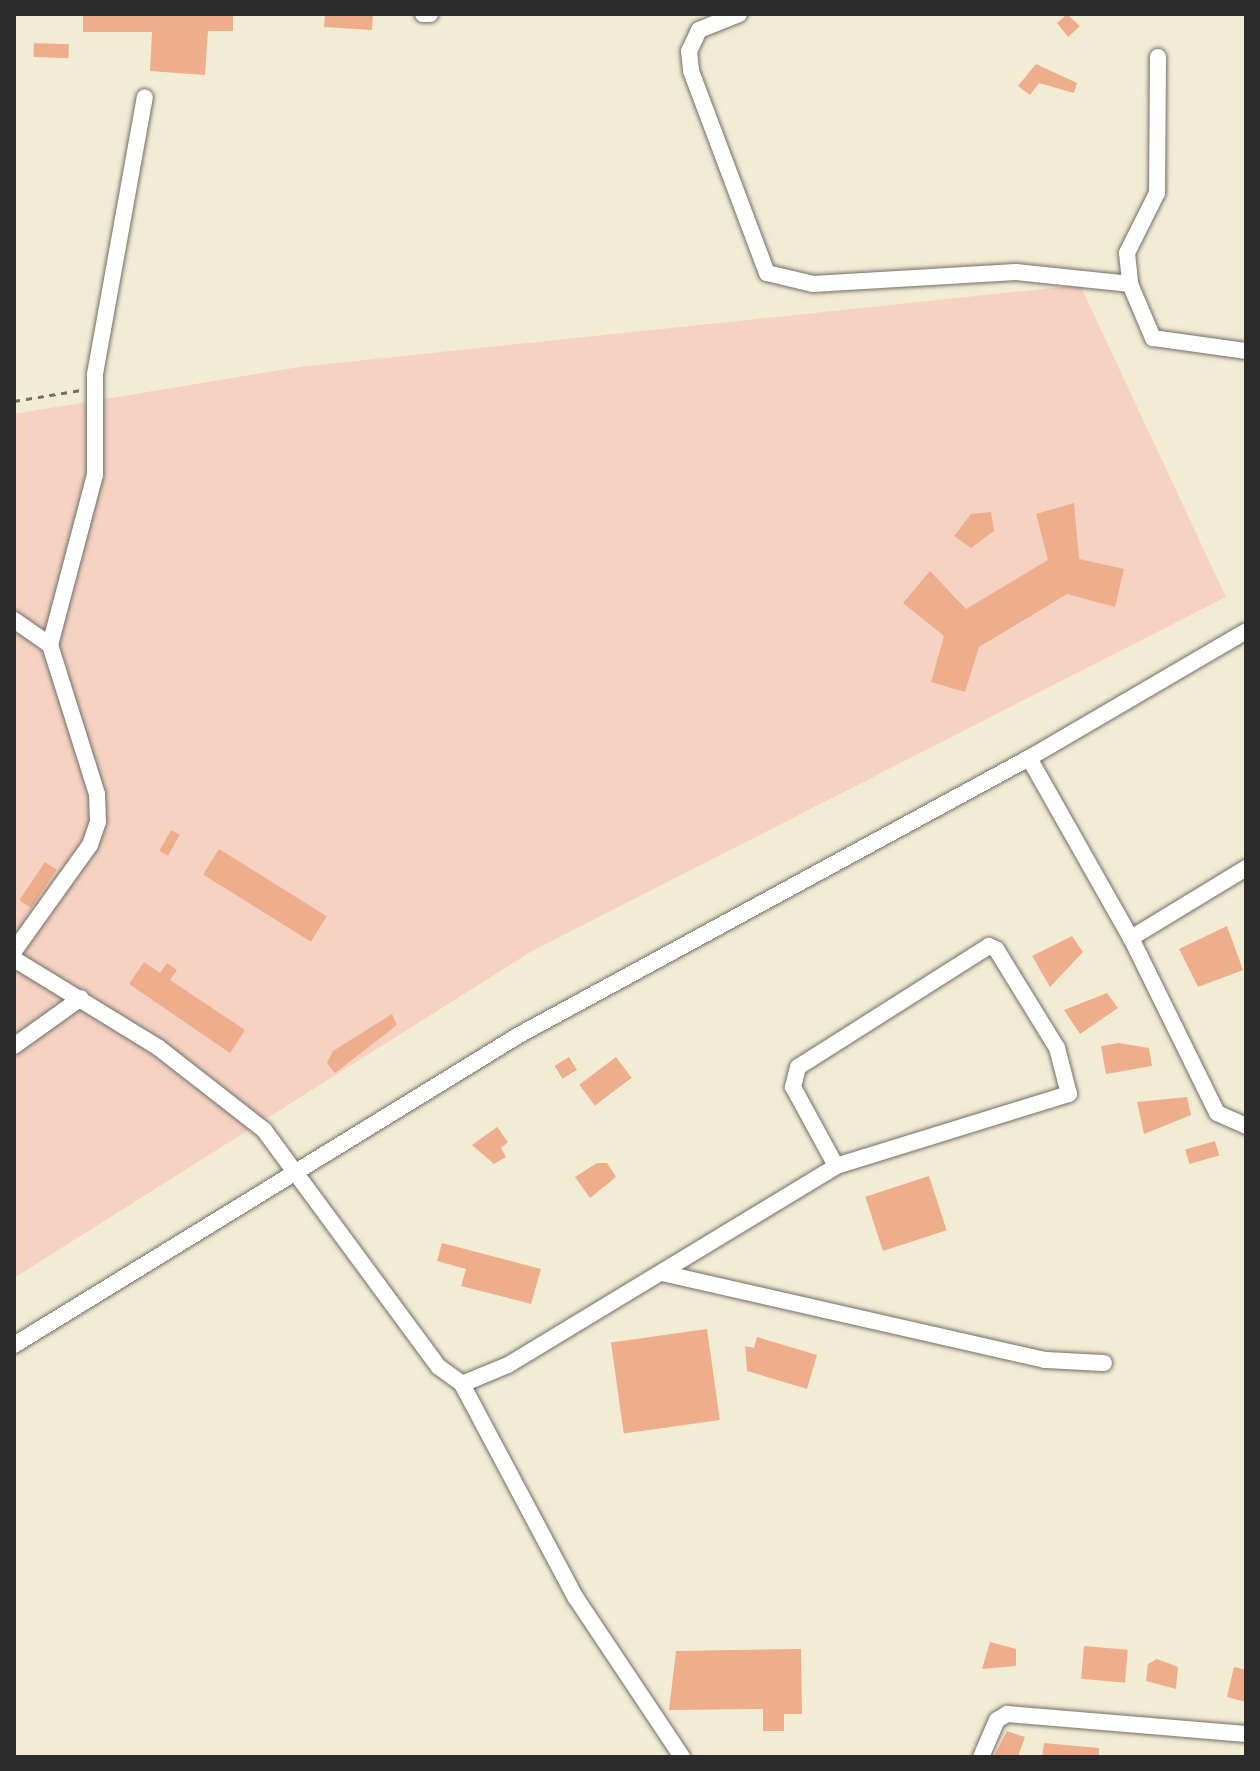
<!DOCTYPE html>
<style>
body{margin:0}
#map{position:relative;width:1260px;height:1771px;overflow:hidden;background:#f3ecd5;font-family:Caveat,sans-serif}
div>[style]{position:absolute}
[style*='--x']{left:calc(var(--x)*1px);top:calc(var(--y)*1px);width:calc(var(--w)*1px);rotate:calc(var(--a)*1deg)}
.built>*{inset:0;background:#f5d2c2}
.building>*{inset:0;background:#eeae8c;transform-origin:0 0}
.path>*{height:3px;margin-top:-1.5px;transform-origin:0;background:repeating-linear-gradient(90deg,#716f66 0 6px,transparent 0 12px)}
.roads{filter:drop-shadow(0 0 2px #716f66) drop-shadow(0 0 2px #716f66)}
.minor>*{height:16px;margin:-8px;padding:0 8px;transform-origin:8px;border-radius:8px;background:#fff}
span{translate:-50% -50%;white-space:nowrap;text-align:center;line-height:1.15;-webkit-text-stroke:6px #fbf7ec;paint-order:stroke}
.frame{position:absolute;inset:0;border:16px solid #2b2b2b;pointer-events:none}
</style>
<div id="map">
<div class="built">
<i style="clip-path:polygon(1080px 285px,1226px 597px,532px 951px,14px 1278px,14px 414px,299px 367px)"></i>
</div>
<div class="building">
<i style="clip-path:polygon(83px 14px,233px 16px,233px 31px,208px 31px,205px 75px,150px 71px,152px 32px,83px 32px)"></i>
<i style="clip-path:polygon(325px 14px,373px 14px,372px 30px,324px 27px)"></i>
<i style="clip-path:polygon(1067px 14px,1080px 26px,1068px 37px,1057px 23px)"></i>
<i style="left:34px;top:43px;width:35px;height:14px;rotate:2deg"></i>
<i style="clip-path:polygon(1036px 64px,1077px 83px,1074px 93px,1039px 83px,1030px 95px,1018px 86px)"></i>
<i style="clip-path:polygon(1074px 503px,1079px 559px,1124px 569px,1115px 607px,1067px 594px,979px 647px,965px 692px,931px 682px,944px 636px,903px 603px,930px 571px,966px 609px,1048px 560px,1036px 514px)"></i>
<i style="clip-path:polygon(991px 512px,994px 531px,971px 548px,954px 536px,971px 514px)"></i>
<i style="left:171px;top:830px;width:10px;height:24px;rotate:29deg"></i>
<i style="left:219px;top:849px;width:127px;height:30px;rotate:32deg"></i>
<i style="left:45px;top:862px;width:14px;height:46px;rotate:34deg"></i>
<i style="clip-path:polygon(1227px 926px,1243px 970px,1198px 987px,1179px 949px)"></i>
<i style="clip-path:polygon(1072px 936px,1083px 952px,1050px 987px,1032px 956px)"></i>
<i style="clip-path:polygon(144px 962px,160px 973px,167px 963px,177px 970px,170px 980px,245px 1030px,230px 1053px,129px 984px)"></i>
<i style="clip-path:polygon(1107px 993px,1118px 1008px,1080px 1034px,1064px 1010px)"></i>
<i style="clip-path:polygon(392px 1014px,397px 1025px,335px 1073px,327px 1063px,333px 1051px)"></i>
<i style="clip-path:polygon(1119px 1043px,1149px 1048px,1152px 1066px,1106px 1074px,1101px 1046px)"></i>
<i style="left:569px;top:1057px;width:15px;height:17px;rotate:58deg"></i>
<i style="left:616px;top:1057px;width:26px;height:46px;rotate:53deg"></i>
<i style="clip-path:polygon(1187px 1097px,1191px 1115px,1144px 1134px,1137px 1102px)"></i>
<i style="clip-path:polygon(497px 1127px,508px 1142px,501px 1148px,506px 1157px,494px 1164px,472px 1145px)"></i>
<i style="left:1215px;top:1141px;width:15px;height:31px;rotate:74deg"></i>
<i style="clip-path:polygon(597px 1163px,607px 1163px,616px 1177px,590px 1198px,575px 1177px)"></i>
<i style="left:929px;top:1176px;width:57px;height:67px;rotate:72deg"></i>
<i style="clip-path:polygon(442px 1243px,541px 1269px,531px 1304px,461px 1286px,466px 1269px,437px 1261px)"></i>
<i style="left:707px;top:1329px;width:92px;height:97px;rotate:82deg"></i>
<i style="clip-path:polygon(757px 1337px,817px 1355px,807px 1389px,747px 1371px,745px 1346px,754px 1348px)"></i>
<i style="clip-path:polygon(990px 1642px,1016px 1649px,1016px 1666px,982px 1669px)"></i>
<i style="left:1084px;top:1646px;width:44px;height:33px;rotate:5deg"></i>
<i style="clip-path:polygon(801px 1649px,802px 1714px,784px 1714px,784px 1731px,763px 1731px,763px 1709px,669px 1710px,676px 1651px)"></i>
<i style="clip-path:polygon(1157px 1659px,1178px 1667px,1176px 1689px,1146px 1681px,1148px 1664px)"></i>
<i style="clip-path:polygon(1234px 1667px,1246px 1670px,1246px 1702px,1227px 1697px)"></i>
<i style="clip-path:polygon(1007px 1731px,1025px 1737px,1018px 1757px,994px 1756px)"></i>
<i style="clip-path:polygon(1044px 1743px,1099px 1748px,1099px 1757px,1042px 1757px)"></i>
</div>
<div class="path">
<i style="--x:14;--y:401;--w:68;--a:-9.3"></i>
</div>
<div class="roads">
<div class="minor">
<i style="--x:423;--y:14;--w:7;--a:0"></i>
<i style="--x:739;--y:14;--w:43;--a:158.2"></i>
<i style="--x:699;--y:30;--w:23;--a:115"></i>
<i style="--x:689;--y:51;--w:20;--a:84"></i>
<i style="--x:691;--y:71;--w:216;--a:69.4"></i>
<i style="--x:767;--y:273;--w:47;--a:13.4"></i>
<i style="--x:813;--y:284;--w:203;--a:-3.4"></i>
<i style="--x:1016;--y:272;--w:115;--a:6"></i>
<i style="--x:1158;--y:57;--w:136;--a:90.4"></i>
<i style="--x:1157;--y:193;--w:67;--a:116.6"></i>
<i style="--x:1127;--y:253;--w:31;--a:84"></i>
<i style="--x:1130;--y:284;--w:59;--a:66.9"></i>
<i style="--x:1153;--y:338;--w:94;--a:8"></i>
<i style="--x:14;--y:620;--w:44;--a:34.8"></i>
<i style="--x:1029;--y:758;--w:207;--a:60.5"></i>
<i style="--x:1131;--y:938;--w:195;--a:63.8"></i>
<i style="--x:1217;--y:1113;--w:32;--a:24"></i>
<i style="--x:1131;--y:938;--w:135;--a:-31.3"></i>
<i style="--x:14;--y:951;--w:130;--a:-54.4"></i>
<i style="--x:90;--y:845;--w:24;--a:-71"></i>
<i style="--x:98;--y:822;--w:28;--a:-92"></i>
<i style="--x:97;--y:794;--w:156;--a:-107.5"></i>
<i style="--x:50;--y:645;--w:176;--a:-75.2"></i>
<i style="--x:95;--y:475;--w:101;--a:-90"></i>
<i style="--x:95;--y:374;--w:281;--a:-79.8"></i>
<i style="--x:14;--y:959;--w:170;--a:31.5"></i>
<i style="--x:159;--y:1048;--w:133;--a:38"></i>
<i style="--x:264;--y:1130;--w:295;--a:53.6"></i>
<i style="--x:439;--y:1367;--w:29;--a:36"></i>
<i style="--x:462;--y:1384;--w:50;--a:-22.4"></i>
<i style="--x:508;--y:1365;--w:384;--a:-31.2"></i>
<i style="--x:836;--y:1166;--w:244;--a:-17.2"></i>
<i style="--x:1069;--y:1094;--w:48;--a:-104.6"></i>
<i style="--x:1057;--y:1048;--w:116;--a:-121.6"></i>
<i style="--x:996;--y:949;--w:8;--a:-157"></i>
<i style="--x:989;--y:946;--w:226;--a:147.6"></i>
<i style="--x:798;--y:1067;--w:21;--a:104"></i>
<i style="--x:793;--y:1087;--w:90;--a:61.4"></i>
<i style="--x:14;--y:1046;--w:82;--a:-35.6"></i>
<i style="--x:662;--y:1273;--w:393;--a:12.8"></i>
<i style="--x:1045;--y:1360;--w:59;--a:2.9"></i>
<i style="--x:14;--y:1345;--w:593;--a:-31.54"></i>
<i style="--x:519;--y:1035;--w:580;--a:-28.51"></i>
<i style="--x:1029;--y:758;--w:251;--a:-30.3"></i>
<i style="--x:462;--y:1384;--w:242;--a:62"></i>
<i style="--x:576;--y:1598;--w:191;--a:56.3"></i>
<i style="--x:981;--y:1757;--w:40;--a:-66.6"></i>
<i style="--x:997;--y:1720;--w:12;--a:-31"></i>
<i style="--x:1007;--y:1714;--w:240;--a:4.8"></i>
</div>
</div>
<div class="frame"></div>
</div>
